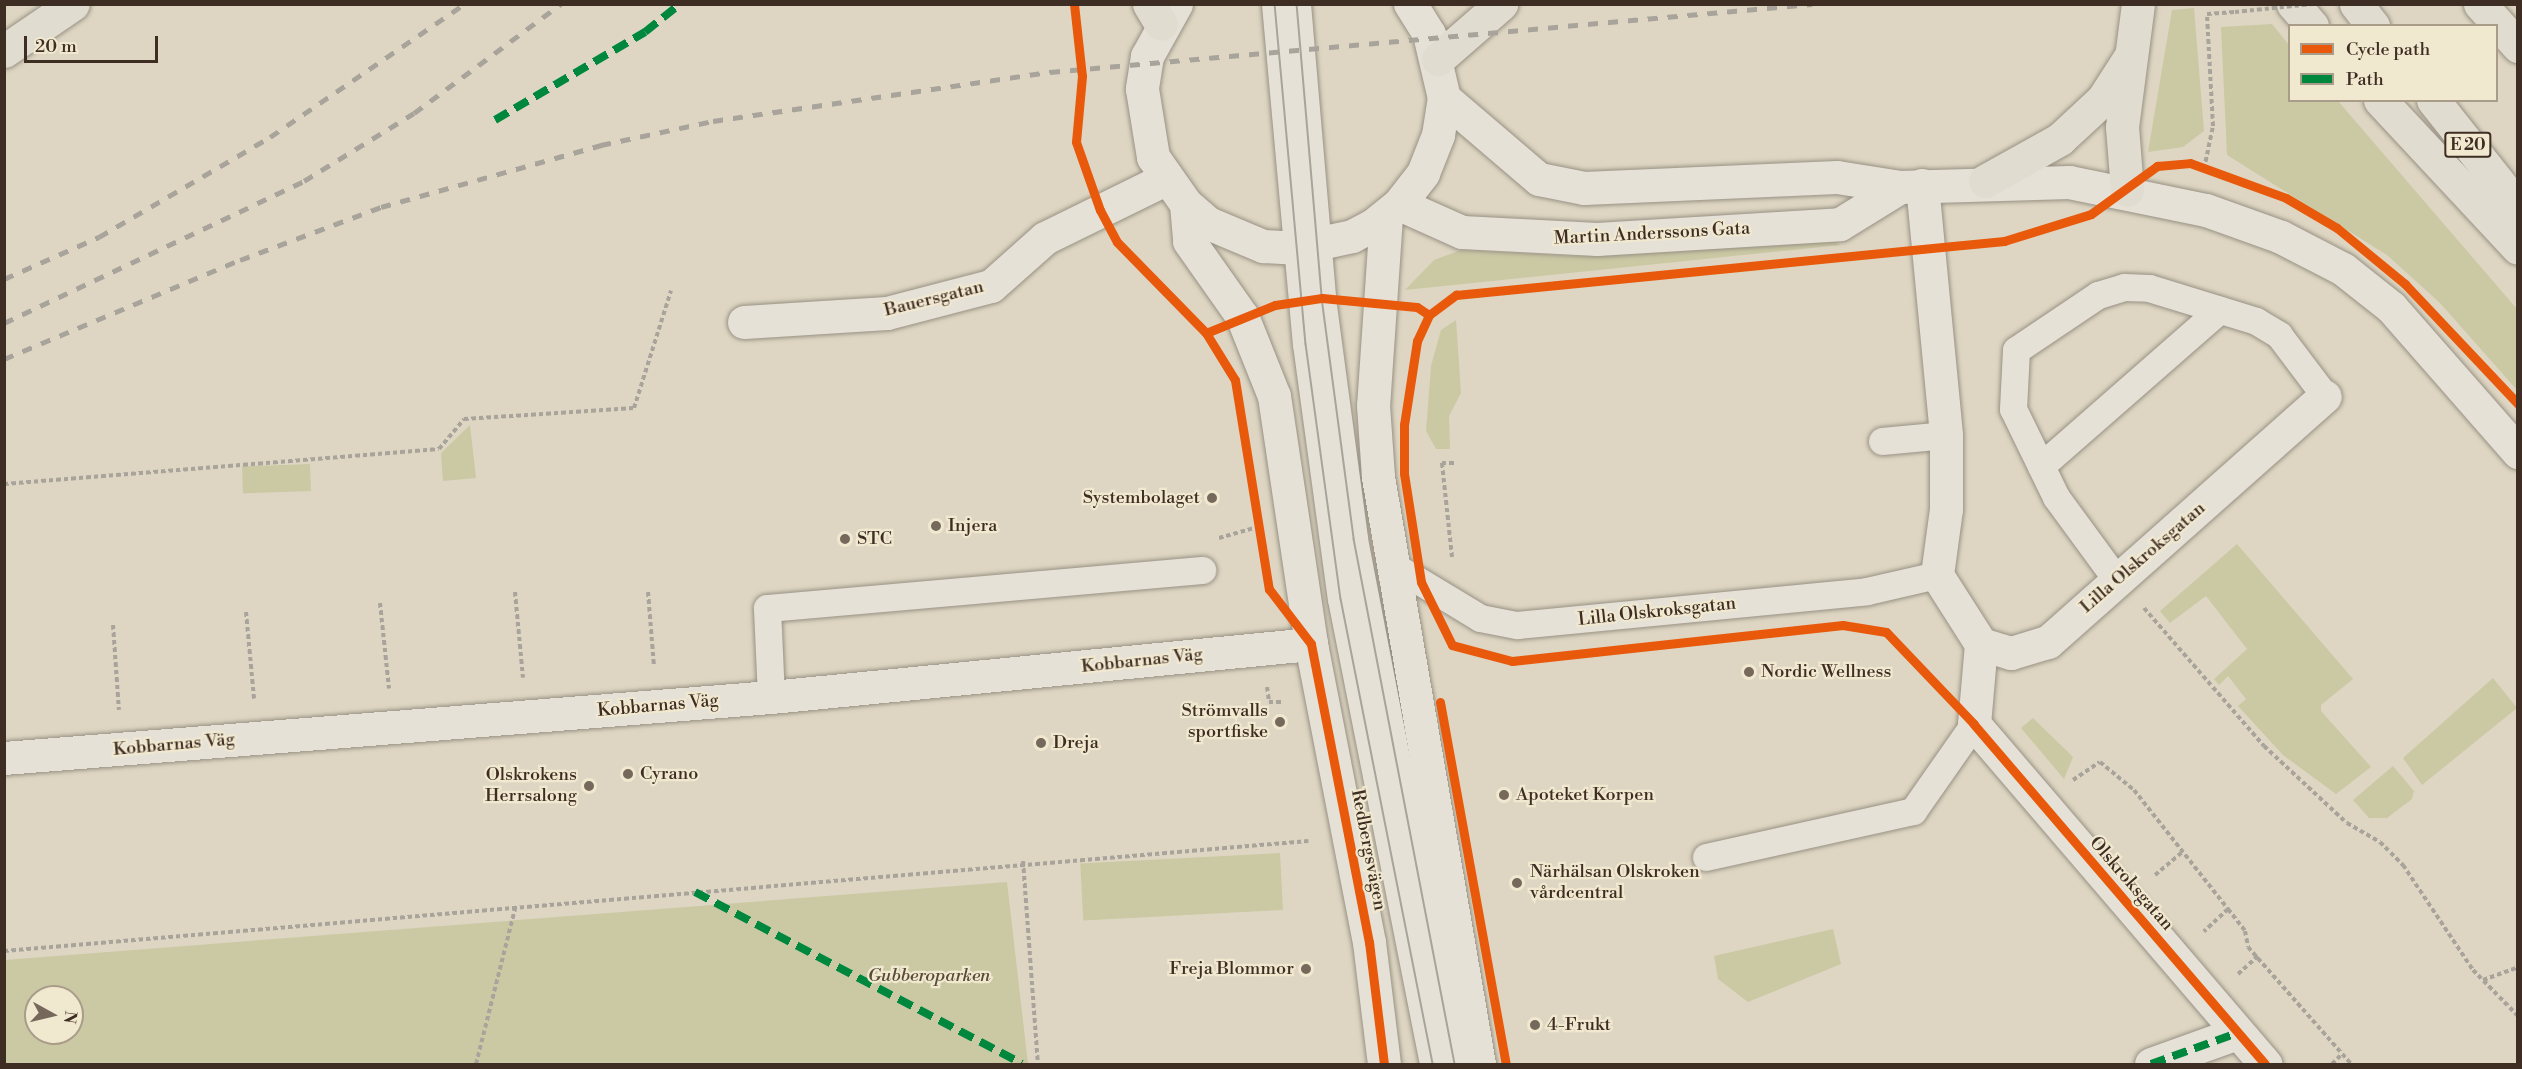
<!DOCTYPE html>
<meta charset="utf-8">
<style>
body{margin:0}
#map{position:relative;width:2522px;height:1069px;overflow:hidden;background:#ded6c2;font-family:"Libre Bodoni",serif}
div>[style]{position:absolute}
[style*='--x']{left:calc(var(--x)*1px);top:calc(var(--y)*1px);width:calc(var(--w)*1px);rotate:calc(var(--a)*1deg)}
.green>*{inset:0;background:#cac9a4;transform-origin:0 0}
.path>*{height:4px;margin-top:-2px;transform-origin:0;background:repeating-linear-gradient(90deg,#a8a49b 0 4.5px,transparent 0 7.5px)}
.roads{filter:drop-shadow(0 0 2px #989184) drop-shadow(0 0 2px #989184)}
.lane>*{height:27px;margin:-13.5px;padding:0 13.5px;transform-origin:13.5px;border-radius:13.5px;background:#e5e1d7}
.street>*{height:33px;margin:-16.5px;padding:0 16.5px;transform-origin:16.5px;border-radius:16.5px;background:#e5e1d7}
.secondary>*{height:33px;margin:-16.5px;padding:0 16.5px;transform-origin:16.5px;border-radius:16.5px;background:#e5e1d7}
.highway>*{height:33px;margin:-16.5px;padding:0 16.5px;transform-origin:16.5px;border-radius:16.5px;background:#e1dcd0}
.tram>*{height:1.5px;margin:-0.75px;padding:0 0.75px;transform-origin:0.75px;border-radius:0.75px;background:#a8a49b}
.rail>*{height:4.5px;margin-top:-2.25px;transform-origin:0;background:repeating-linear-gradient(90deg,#a8a49b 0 10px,transparent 0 20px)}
.path-bridge>*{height:4px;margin-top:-2px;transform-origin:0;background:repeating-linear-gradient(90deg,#a8a49b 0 4.5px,transparent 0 7.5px)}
.quiet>*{height:8px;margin-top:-4px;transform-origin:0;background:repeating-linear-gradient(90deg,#00873e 0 15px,transparent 0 23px)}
.cycleway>*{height:9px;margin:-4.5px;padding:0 4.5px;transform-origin:4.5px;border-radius:4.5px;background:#e8590c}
.dots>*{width:16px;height:16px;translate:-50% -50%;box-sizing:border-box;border:3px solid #f1e8d0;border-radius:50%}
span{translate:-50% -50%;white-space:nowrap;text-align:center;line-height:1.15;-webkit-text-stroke:4.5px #f1e8d0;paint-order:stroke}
.shield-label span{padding:2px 4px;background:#f1e8d0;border:2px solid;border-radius:4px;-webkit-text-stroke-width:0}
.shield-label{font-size:16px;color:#3e2d22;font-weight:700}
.street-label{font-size:18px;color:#3e2d22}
.poi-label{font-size:18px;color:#3e2d22}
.right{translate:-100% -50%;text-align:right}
.left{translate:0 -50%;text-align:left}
.park-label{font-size:18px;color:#574a37;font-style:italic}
.frame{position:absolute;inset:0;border:6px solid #3e2d22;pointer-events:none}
.legend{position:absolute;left:2288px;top:24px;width:210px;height:78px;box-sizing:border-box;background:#f1e8d0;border:2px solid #a99d8a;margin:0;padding:8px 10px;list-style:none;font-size:18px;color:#3e2d22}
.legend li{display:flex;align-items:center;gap:12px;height:30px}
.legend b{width:30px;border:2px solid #a99d8a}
.north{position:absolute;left:24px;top:985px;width:60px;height:60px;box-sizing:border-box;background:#f1e8d0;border:2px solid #a99d8a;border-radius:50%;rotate:98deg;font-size:16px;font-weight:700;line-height:24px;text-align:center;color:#3e2d22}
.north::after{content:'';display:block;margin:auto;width:21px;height:27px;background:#76685a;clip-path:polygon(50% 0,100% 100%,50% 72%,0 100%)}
.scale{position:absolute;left:24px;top:36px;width:134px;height:27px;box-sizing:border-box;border:3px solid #3e2d22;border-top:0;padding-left:8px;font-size:18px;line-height:21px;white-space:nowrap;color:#3e2d22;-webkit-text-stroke:4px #f1e8d0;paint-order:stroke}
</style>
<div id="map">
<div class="green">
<i style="clip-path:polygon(2194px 8px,2204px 131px,2183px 147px,2148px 152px,2172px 10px)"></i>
<i style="clip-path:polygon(2272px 24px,2289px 45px,2290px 100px,2338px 101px,2517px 309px,2517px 390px,2440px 303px,2387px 255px,2227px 155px,2221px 27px)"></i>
<i style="clip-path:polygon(1786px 240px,1832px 240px,1840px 245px,1405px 290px,1434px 260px,1461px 250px,1577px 256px)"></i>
<i style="clip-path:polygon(1456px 320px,1461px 393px,1449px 416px,1450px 449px,1436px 449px,1426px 431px,1431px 366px,1441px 330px)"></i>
<i style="clip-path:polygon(470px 425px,476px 478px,443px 481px,441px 453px)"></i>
<i style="left:310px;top:464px;width:27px;height:68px;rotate:88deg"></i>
<i style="clip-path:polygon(2237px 544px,2353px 679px,2321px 705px,2321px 711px,2371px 767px,2336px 794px,2283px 755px,2238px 706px,2246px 699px,2228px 676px,2219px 685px,2214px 679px,2247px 649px,2206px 596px,2170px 623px,2160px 611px)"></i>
<i style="clip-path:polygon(2493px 678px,2517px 708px,2422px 785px,2403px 758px)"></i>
<i style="clip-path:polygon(2033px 718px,2073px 757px,2064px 779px,2021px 728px)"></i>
<i style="clip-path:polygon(2393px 766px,2414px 791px,2412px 799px,2387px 818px,2369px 818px,2353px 800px)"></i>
<i style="left:1280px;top:853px;width:57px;height:200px;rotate:87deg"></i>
<i style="clip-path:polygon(evenodd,1007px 882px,1028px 1064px,5px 1064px,5px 960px,1007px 882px,36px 997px,72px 997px,72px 1033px,36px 1033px,36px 997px)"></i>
<i style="clip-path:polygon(1833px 929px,1841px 964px,1748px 1002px,1718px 979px,1714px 956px)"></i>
</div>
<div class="path">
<i style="--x:2204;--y:169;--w:44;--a:-78.2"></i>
<i style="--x:2213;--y:126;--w:112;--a:-93.1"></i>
<i style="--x:2207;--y:14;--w:28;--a:-4"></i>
<i style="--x:4;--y:484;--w:436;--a:-4.6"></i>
<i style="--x:439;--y:449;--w:39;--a:-50"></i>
<i style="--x:464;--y:419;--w:170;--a:-3.7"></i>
<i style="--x:634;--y:408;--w:123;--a:-72.5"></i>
<i style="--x:1219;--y:538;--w:35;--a:-16"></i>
<i style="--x:1452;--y:557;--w:95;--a:-96.1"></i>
<i style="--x:1442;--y:463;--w:14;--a:0"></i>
<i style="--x:515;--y:592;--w:86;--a:84.7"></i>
<i style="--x:648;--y:592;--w:74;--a:85.4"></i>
<i style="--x:380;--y:603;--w:86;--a:84"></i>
<i style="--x:2144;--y:608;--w:183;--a:49"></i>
<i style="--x:2264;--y:746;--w:113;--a:42.9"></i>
<i style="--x:2347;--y:823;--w:38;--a:30"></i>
<i style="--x:2380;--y:842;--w:33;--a:45"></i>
<i style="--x:2403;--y:865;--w:126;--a:56.3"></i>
<i style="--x:2473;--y:970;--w:64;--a:45.6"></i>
<i style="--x:246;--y:612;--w:87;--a:84.7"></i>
<i style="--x:113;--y:625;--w:85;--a:86"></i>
<i style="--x:1267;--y:687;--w:15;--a:82"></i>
<i style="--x:1269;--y:702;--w:13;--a:0"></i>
<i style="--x:2073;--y:780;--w:32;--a:-34"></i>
<i style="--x:2100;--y:762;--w:44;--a:39.5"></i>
<i style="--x:2134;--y:790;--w:152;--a:51.7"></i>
<i style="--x:2228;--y:909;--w:33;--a:137"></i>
<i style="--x:1023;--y:861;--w:204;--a:85.8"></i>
<i style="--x:2155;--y:875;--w:35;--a:-40"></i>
<i style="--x:2228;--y:909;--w:28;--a:52"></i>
<i style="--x:2245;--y:931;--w:16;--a:79"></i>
<i style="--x:2248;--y:947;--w:156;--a:48.6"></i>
<i style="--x:4;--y:951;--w:1309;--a:-4.82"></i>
<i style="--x:2238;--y:974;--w:27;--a:-42"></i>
<i style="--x:2483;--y:980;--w:37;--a:-20"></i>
<i style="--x:476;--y:1064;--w:160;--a:-75.9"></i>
<i style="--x:2332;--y:1064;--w:14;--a:-45"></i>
</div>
<div class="roads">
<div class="lane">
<i style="--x:1275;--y:4;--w:341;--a:84.8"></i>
<i style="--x:1306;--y:344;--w:257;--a:82.2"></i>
<i style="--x:1341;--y:599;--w:474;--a:78.8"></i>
<i style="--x:1297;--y:4;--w:295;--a:85.1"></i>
<i style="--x:1322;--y:298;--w:243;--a:82.4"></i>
<i style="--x:1354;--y:539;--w:535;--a:79.11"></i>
<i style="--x:1882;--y:441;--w:64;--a:-5.4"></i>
<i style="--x:2041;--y:466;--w:237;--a:-41.2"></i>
<i style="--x:1391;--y:564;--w:104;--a:31.2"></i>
<i style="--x:1480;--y:618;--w:38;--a:11"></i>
<i style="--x:1517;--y:625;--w:352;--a:-5.5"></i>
<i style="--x:1867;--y:591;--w:72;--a:-12.9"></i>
<i style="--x:2116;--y:579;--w:102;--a:-126.2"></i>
<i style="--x:2056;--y:497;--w:98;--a:-116"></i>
<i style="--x:2013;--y:409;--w:59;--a:-87.1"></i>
<i style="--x:2016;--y:350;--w:99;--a:-33.9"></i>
<i style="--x:2098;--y:295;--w:27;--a:-17"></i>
<i style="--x:2124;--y:287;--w:25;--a:2"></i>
<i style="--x:2149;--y:288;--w:112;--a:17.1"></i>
<i style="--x:2256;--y:321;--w:27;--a:31"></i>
<i style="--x:2279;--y:335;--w:76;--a:53"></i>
<i style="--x:771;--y:697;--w:89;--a:-92.6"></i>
<i style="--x:767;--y:608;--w:437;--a:-5"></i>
<i style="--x:1706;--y:857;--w:212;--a:-12.5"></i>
<i style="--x:1913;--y:811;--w:106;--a:-55"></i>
</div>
<div class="street">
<i style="--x:1444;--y:98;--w:125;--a:40.5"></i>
<i style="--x:1539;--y:179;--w:46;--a:11.3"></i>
<i style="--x:1584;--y:188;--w:253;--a:-2.5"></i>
<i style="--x:1837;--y:177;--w:64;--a:9"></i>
<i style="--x:1900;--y:187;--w:169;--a:-1.7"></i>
<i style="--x:2069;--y:182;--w:140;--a:11.6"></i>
<i style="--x:2206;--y:210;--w:80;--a:19.8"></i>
<i style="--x:2281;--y:237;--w:70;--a:27.3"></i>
<i style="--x:2343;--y:269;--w:61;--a:38.4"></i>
<i style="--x:2391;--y:307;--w:193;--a:48.8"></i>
<i style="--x:1922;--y:185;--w:251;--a:84.5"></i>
<i style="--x:1946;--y:435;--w:74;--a:90"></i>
<i style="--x:1946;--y:509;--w:67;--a:97.8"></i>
<i style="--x:1937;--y:575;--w:82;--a:57.5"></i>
<i style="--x:1981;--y:644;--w:31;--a:17"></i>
<i style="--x:2011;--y:653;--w:39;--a:-17"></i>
<i style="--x:2048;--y:642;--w:370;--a:-41.6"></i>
<i style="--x:1399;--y:204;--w:69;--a:24"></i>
<i style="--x:1462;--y:232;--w:135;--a:3"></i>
<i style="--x:1597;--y:239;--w:243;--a:-3.5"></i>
<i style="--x:1840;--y:224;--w:70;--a:-31.7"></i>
<i style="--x:744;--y:322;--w:143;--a:-3.6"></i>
<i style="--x:887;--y:313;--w:107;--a:-14.6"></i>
<i style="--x:991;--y:286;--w:72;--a:-41.6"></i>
<i style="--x:1045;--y:238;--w:134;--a:-26.2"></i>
<i style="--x:1981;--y:644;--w:80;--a:95"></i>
<i style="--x:1974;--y:724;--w:448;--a:49.4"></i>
<i style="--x:4;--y:758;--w:769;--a:-4.55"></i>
<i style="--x:771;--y:697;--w:543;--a:-5.61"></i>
<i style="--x:2151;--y:1064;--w:91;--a:-19.8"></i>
</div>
<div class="secondary">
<i style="--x:1176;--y:4;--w:60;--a:119.1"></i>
<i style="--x:1147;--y:56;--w:33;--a:99"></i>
<i style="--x:1142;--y:89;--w:69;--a:80.8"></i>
<i style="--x:1153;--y:157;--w:57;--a:54.9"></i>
<i style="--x:1186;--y:204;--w:29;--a:41"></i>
<i style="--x:1208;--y:223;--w:60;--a:22.7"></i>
<i style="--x:1263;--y:246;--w:33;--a:3"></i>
<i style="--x:1296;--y:248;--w:57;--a:-12.1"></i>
<i style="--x:1352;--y:236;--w:24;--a:-28"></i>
<i style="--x:1373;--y:225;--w:33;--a:-39"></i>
<i style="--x:1399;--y:204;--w:39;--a:-52"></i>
<i style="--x:1423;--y:173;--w:41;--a:-68.5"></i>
<i style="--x:1438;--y:135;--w:37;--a:-81"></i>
<i style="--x:1444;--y:98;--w:66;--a:-103.2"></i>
<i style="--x:1429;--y:34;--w:36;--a:-122"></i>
<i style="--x:1186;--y:204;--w:37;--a:85"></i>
<i style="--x:1189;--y:241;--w:92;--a:54.8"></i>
<i style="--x:1242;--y:316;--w:86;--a:68.2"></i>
<i style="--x:1274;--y:396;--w:251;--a:81.5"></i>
<i style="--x:1311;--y:644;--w:304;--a:79"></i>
<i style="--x:1369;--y:942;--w:123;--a:83"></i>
<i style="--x:1386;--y:216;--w:189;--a:93.9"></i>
<i style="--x:1373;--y:405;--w:72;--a:86"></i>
<i style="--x:1378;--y:477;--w:596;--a:80.24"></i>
</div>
<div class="highway">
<i style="--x:1149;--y:4;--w:23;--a:59"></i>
<i style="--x:2293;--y:4;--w:29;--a:49"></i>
<i style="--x:2356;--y:4;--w:28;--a:52"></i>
<i style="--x:2480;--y:4;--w:57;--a:47.9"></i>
<i style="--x:4;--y:51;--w:83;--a:-34.3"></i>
<i style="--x:1438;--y:59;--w:84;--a:-41.1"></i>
<i style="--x:2380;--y:100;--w:202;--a:47"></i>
<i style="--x:2433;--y:100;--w:137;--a:51.5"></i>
<i style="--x:1985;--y:181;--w:86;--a:-29.2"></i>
<i style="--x:2060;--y:139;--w:59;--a:-42.9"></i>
<i style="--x:2103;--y:99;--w:50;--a:-57.3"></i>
<i style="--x:2127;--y:190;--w:63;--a:-94.5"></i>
<i style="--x:2122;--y:127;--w:124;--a:-82.6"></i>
</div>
</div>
<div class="tram">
<i style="--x:1275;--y:4;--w:341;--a:84.8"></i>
<i style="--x:1306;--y:344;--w:257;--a:82.2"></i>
<i style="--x:1341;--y:599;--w:474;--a:78.8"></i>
<i style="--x:1297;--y:4;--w:295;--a:85.1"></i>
<i style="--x:1322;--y:298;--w:243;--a:82.4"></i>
<i style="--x:1354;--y:539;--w:535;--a:79.11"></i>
</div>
<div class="rail">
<i style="--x:4;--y:279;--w:104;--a:-23.9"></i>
<i style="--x:99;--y:237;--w:198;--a:-30.3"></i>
<i style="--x:270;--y:137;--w:235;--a:-34.4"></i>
<i style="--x:4;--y:323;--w:332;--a:-25.3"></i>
<i style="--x:304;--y:181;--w:129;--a:-31.7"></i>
<i style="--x:414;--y:113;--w:183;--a:-36.6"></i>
<i style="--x:4;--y:359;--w:256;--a:-22.8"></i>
<i style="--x:240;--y:260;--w:151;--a:-20.6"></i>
<i style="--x:381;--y:207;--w:229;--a:-15.7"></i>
<i style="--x:601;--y:145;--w:115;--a:-12.1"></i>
<i style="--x:713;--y:121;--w:341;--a:-8.3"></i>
<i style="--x:1050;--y:72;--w:765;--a:-5.1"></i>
</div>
<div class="path-bridge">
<i style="--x:2235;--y:12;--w:78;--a:-5.9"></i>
</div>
<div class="quiet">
<i style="--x:495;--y:120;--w:174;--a:-30.4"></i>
<i style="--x:645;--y:32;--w:45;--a:-38.7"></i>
<i style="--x:695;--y:892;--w:369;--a:27.7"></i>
<i style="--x:2151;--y:1064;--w:91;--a:-19.8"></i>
</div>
<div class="cycleway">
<i style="--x:1074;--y:4;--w:72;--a:83.7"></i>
<i style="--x:1082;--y:76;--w:66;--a:95.2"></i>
<i style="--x:1076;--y:142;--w:72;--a:70.6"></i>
<i style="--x:1100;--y:210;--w:36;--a:62"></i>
<i style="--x:1117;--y:242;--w:127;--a:45.6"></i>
<i style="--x:1206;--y:333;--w:55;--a:58.3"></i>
<i style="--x:1235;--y:380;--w:212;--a:80.8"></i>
<i style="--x:1269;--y:589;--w:69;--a:52.6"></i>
<i style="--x:1311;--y:644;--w:304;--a:79"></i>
<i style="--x:1369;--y:942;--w:123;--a:83"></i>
<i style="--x:1206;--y:333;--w:74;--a:-22.1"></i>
<i style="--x:1275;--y:305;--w:48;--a:-8.5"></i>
<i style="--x:1322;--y:298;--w:95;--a:5.4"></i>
<i style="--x:1417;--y:307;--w:14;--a:34"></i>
<i style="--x:1440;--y:702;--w:368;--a:79.7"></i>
<i style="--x:2265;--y:1064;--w:448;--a:-130.6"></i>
<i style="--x:1974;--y:724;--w:127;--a:-133.7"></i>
<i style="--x:1886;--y:632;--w:44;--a:-170.8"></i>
<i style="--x:1843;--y:625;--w:333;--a:173.8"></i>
<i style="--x:1512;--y:661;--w:62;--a:-165.1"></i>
<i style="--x:1452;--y:645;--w:70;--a:-116.2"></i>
<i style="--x:1421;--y:582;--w:110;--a:-98.9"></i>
<i style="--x:1404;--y:473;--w:48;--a:-90"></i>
<i style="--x:1404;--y:425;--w:85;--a:-81.2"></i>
<i style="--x:1417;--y:341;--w:29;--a:-65"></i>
<i style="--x:1429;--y:315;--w:34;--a:-37"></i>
<i style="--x:1456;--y:295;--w:551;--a:-5.63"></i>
<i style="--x:2004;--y:241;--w:91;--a:-17.2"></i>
<i style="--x:2091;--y:214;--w:82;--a:-36"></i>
<i style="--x:2157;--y:166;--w:33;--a:-5"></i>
<i style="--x:2190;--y:163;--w:102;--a:20"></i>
<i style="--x:2286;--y:198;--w:59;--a:30.5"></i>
<i style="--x:2337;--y:228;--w:88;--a:39.5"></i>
<i style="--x:2405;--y:284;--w:165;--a:46.7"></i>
</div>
<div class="dots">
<i style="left:1212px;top:498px;background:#76685a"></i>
<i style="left:936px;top:526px;background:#76685a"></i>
<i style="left:845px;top:539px;background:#76685a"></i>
<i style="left:1749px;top:672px;background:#76685a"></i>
<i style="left:1280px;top:722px;background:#76685a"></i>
<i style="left:1041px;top:743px;background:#76685a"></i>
<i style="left:628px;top:774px;background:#76685a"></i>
<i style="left:589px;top:786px;background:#76685a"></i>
<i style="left:1504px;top:795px;background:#76685a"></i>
<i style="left:1517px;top:883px;background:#76685a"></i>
<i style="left:1306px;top:969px;background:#76685a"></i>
<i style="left:1535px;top:1025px;background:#76685a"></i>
</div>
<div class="shield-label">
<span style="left:2468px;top:145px">E 20</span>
</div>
<div class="street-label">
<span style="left:1652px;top:234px;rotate:-3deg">Martin Anderssons Gata</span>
<span style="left:934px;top:299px;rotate:-14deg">Bauersgatan</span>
<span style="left:2143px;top:558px;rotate:-41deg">Lilla Olskroksgatan</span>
<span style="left:1657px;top:612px;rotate:-6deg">Lilla Olskroksgatan</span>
<span style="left:1142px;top:661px;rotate:-6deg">Kobbarnas Väg</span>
<span style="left:658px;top:706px;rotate:-5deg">Kobbarnas Väg</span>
<span style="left:174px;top:745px;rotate:-5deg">Kobbarnas Väg</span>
<span style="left:1368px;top:850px;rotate:79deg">Redbergsvägen</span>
<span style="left:2131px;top:884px;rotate:49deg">Olskroksgatan</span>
</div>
<div class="poi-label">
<span class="right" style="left:1200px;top:498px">Systembolaget</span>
<span class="left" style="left:948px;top:526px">Injera</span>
<span class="left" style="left:857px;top:539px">STC</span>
<span class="left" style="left:1761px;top:672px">Nordic Wellness</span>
<span class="right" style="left:1268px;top:722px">Strömvalls<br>sportfiske</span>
<span class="left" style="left:1053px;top:743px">Dreja</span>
<span class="left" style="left:640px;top:774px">Cyrano</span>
<span class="right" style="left:577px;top:786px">Olskrokens<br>Herrsalong</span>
<span class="left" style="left:1516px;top:795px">Apoteket Korpen</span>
<span class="left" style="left:1530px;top:883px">Närhälsan Olskroken<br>vårdcentral</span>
<span class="right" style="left:1294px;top:969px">Freja Blommor</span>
<span class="left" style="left:1547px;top:1025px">4-Frukt</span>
</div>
<div class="park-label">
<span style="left:929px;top:976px">Gubberoparken</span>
</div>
<div class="frame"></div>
<ul class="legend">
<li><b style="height:8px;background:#e8590c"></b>Cycle path</li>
<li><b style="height:8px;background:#00873e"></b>Path</li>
</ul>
<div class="north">N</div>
<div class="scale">20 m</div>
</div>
